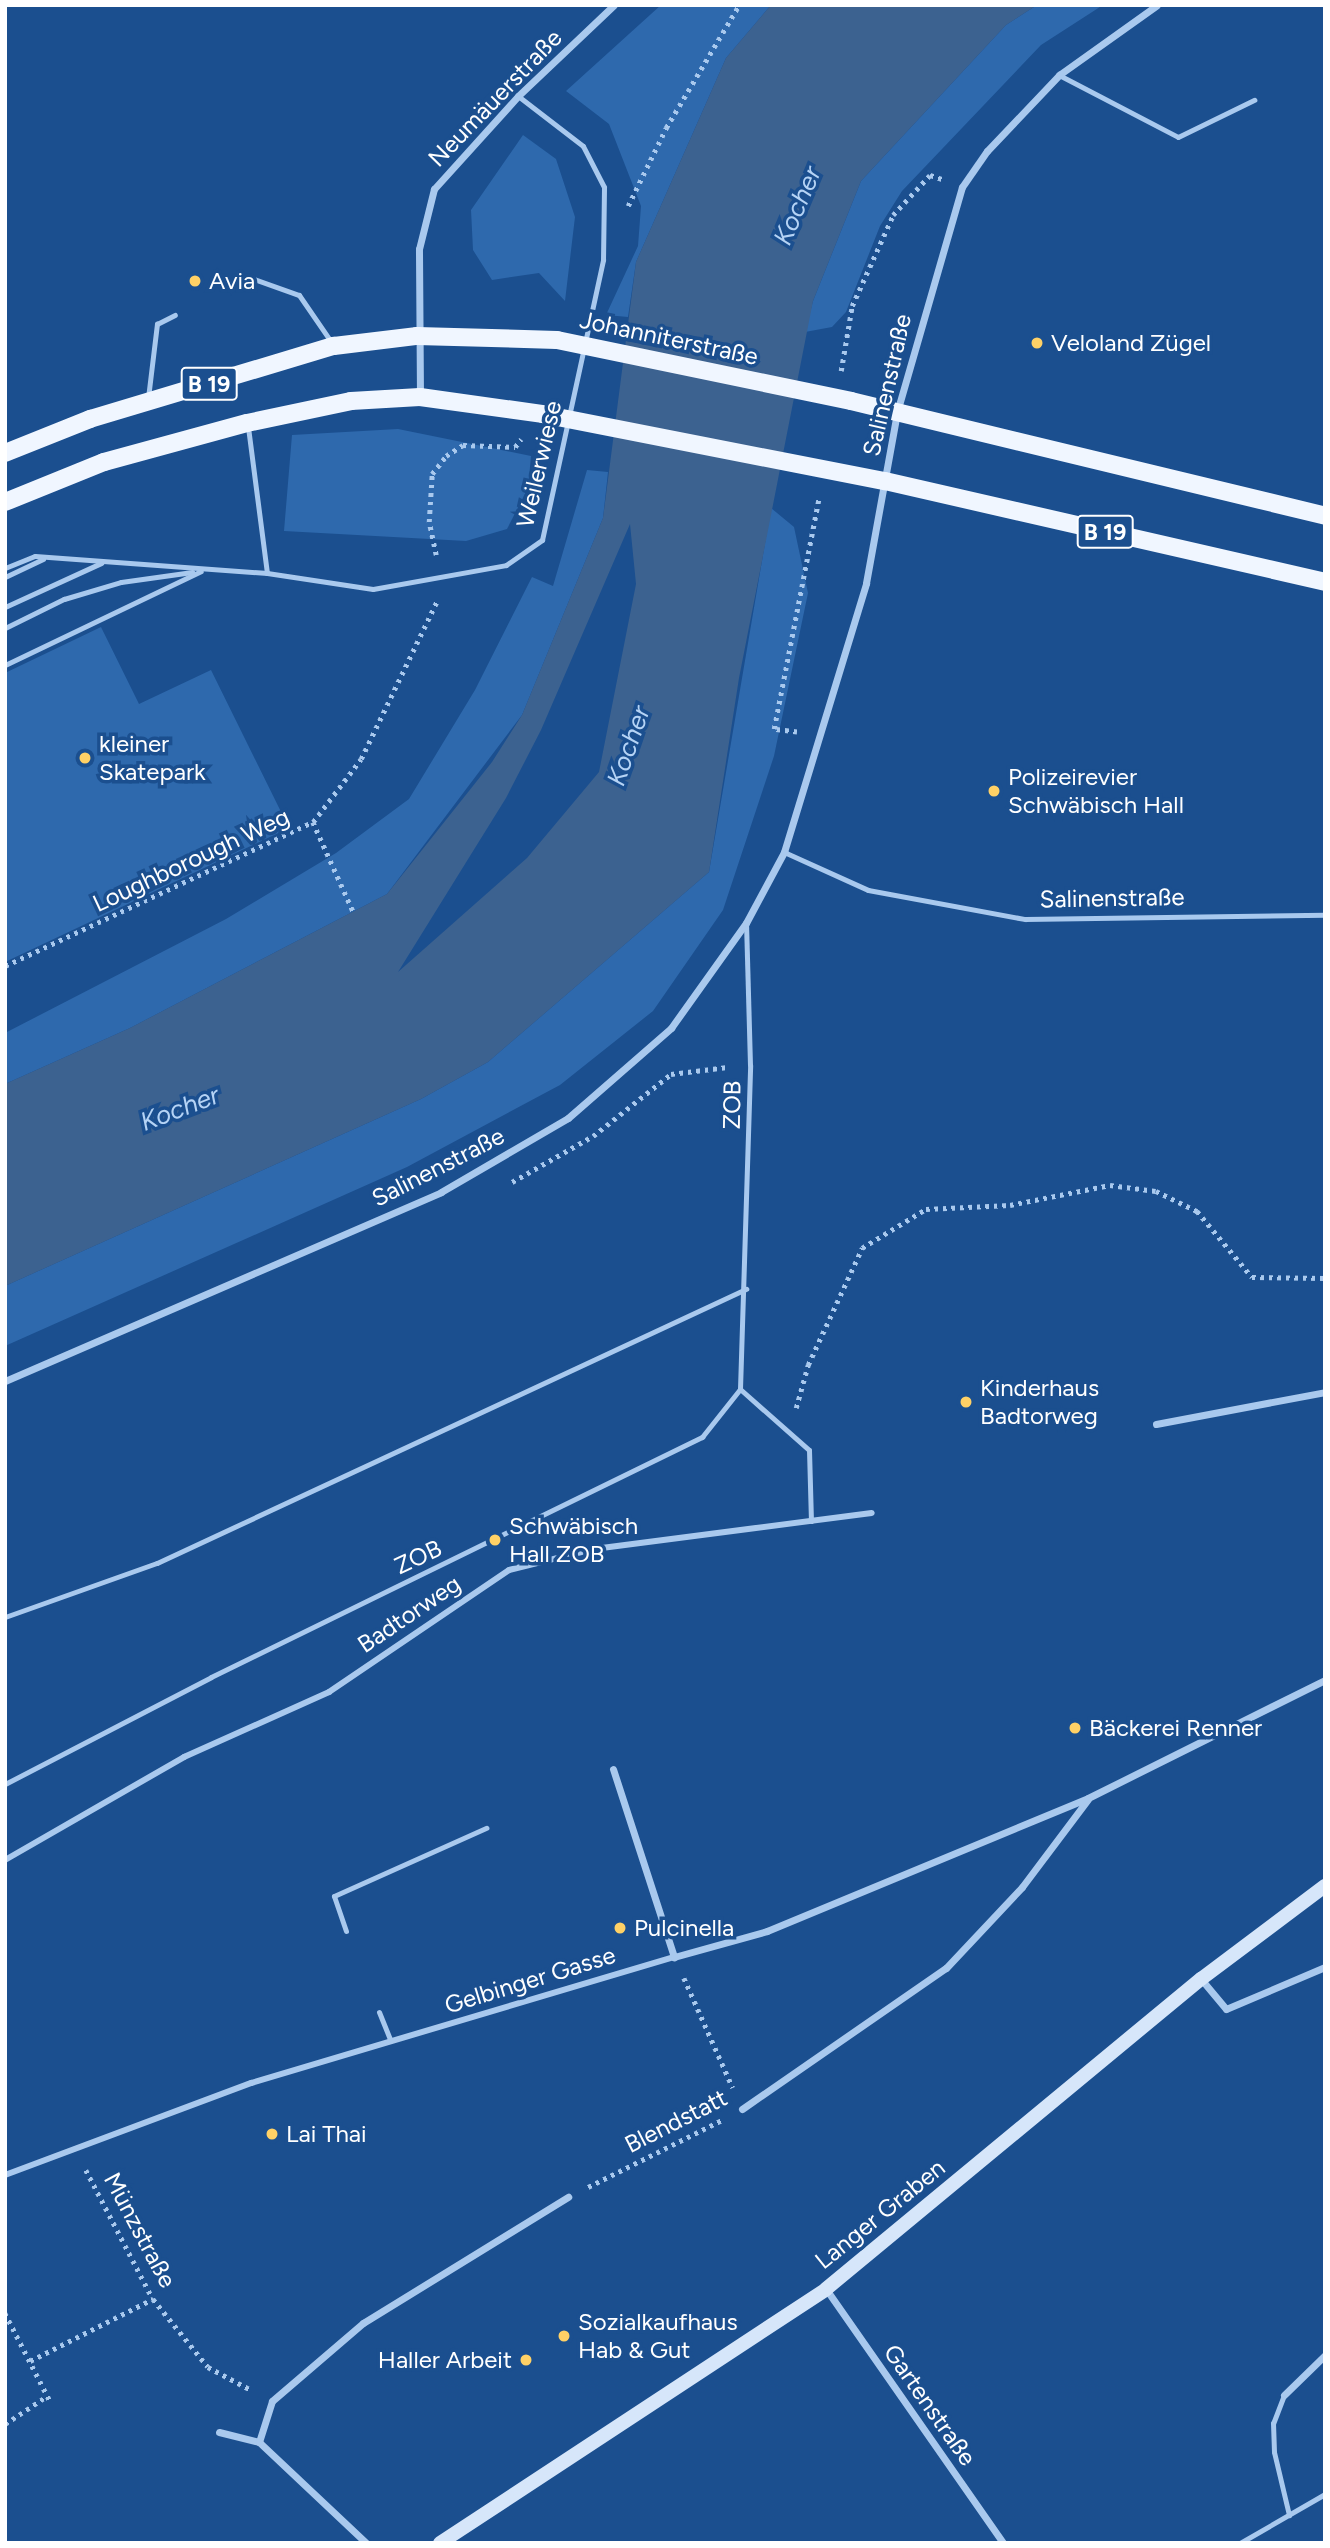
<!DOCTYPE html>
<meta charset="utf-8">
<style>
body{margin:0}
#map{position:relative;width:1330px;height:2548px;overflow:hidden;background:#1b4f8f;font-family:Figtree,sans-serif}
div>[style]{position:absolute}
[style*='--x']{left:calc(var(--x)*1px);top:calc(var(--y)*1px);width:calc(var(--w)*1px);rotate:calc(var(--a)*1deg)}
.green>*{inset:0;background:#2e69ad}
.water>*{inset:0;background:#3c6290}
.path>*{height:4.5px;margin-top:-2.25px;transform-origin:0;background:repeating-linear-gradient(90deg,#a9c9ee 0 3.5px,transparent 0 8.5px)}
.service>*{height:5px;margin:-2.5px;padding:0 2.5px;transform-origin:2.5px;border-radius:2.5px;background:#a9c9ee}
.pedestrian>*{height:6px;margin:-3px;padding:0 3px;transform-origin:3px;border-radius:3px;background:#a9c9ee}
.minor>*{height:7px;margin:-3.5px;padding:0 3.5px;transform-origin:3.5px;border-radius:3.5px;background:#a9c9ee}
.secondary>*{height:14px;margin:-7px;padding:0 7px;transform-origin:7px;border-radius:7px;background:#d6e6fa}
.primary>*{height:18px;margin:-9px;padding:0 9px;transform-origin:9px;border-radius:9px;background:#f0f6ff}
.dots>*{width:19px;height:19px;translate:-50% -50%;box-sizing:border-box;border:4px solid #1b4f8f;border-radius:50%}
span{translate:-50% -50%;white-space:nowrap;text-align:center;line-height:1.15;-webkit-text-stroke:7px #1b4f8f;paint-order:stroke}
.shield-label span{padding:2px 5px;background:#1b4f8f;border:2px solid;border-radius:5px;-webkit-text-stroke-width:0}
.shield-label{font-size:23px;color:#fff;font-weight:700}
.street-label{font-size:24px;color:#fff}
.poi-label{font-size:24px;color:#fff}
.left{translate:0 -50%;text-align:left}
.right{translate:-100% -50%;text-align:right}
.water-label{font-size:26px;color:#b5d3f5;font-style:italic}
.frame{position:absolute;inset:0;border:7px solid #fff;pointer-events:none}
</style>
<div id="map">
<div class="green">
<i style="clip-path:polygon(661px 5px,771px 5px,726px 58px,636px 262px,628px 317px,606px 315px,638px 246px,641px 206px,609px 124px,566px 91px)"></i>
<i style="clip-path:polygon(1037px 5px,1103px 5px,1041px 45px,902px 191px,880px 226px,846px 312px,832px 327px,805px 332px,813px 301px,861px 181px,1006px 25px)"></i>
<i style="clip-path:polygon(523px 135px,556px 159px,575px 217px,565px 301px,539px 273px,492px 280px,473px 250px,471px 210px)"></i>
<i style="clip-path:polygon(398px 429px,531px 456px,528px 488px,507px 529px,466px 541px,284px 531px,292px 435px)"></i>
<i style="clip-path:polygon(587px 470px,608px 472px,603px 518px,522px 715px,387px 894px,130px 1028px,5px 1084px,5px 1033px,226px 919px,336px 853px,409px 799px,475px 690px,532px 577px,553px 586px)"></i>
<i style="clip-path:polygon(771px 508px,794px 527px,808px 593px,774px 756px,723px 910px,653px 1011px,560px 1085px,407px 1167px,5px 1346px,5px 1286px,421px 1099px,488px 1062px,709px 872px)"></i>
<i style="clip-path:polygon(101px 627px,139px 704px,211px 670px,289px 828px,5px 962px,5px 673px)"></i>
</div>
<div class="water">
<i style="clip-path:polygon(evenodd,771px 5px,1037px 5px,1006px 25px,861px 181px,813px 301px,739px 678px,709px 872px,488px 1062px,421px 1099px,5px 1286px,5px 1084px,130px 1028px,387px 894px,492px 762px,522px 715px,603px 518px,636px 262px,726px 58px,771px 5px,630px 524px,636px 584px,599px 772px,527px 858px,398px 972px,506px 798px,541px 730px,630px 524px)"></i>
</div>
<div class="path">
<i style="--x:628;--y:206;--w:87;--a:-64"></i>
<i style="--x:666;--y:128;--w:143;--a:-59.3"></i>
<i style="--x:841;--y:371;--w:66;--a:-80.4"></i>
<i style="--x:852;--y:306;--w:100;--a:-65.7"></i>
<i style="--x:893;--y:215;--w:54;--a:-47.2"></i>
<i style="--x:930;--y:175;--w:13;--a:18"></i>
<i style="--x:436;--y:555;--w:34;--a:-102"></i>
<i style="--x:429;--y:522;--w:48;--a:-86.4"></i>
<i style="--x:432;--y:474;--w:23;--a:-52"></i>
<i style="--x:446;--y:456;--w:20;--a:-33"></i>
<i style="--x:463;--y:445;--w:52;--a:2.2"></i>
<i style="--x:515;--y:447;--w:10;--a:-53"></i>
<i style="--x:797;--y:732;--w:23;--a:-173"></i>
<i style="--x:774;--y:729;--w:236;--a:-79"></i>
<i style="--x:313;--y:822;--w:98;--a:65.8"></i>
<i style="--x:5;--y:966;--w:340;--a:-25.1"></i>
<i style="--x:313;--y:822;--w:79;--a:-52.7"></i>
<i style="--x:361;--y:759;--w:175;--a:-64.3"></i>
<i style="--x:512;--y:1182;--w:93;--a:-29.6"></i>
<i style="--x:593;--y:1136;--w:100;--a:-38.5"></i>
<i style="--x:671;--y:1074;--w:57;--a:-7"></i>
<i style="--x:796;--y:1408;--w:45;--a:-74.4"></i>
<i style="--x:808;--y:1365;--w:129;--a:-65.2"></i>
<i style="--x:862;--y:1248;--w:75;--a:-31.4"></i>
<i style="--x:926;--y:1209;--w:84;--a:-2.7"></i>
<i style="--x:1010;--y:1205;--w:102;--a:-11.3"></i>
<i style="--x:1110;--y:1185;--w:46;--a:7.4"></i>
<i style="--x:1156;--y:1191;--w:46;--a:26"></i>
<i style="--x:1197;--y:1211;--w:86;--a:50.2"></i>
<i style="--x:1252;--y:1277;--w:73;--a:0.8"></i>
<i style="--x:684;--y:1978;--w:120;--a:66"></i>
<i style="--x:86;--y:2170;--w:145;--a:62.6"></i>
<i style="--x:153;--y:2299;--w:87;--a:51"></i>
<i style="--x:208;--y:2367;--w:49;--a:28.1"></i>
<i style="--x:588;--y:2187;--w:152;--a:-26.6"></i>
<i style="--x:5;--y:2313;--w:99;--a:62.9"></i>
<i style="--x:30;--y:2361;--w:138;--a:-26.8"></i>
<i style="--x:5;--y:2424;--w:50;--a:-33.7"></i>
</div>
<div class="service">
<i style="--x:1059;--y:75;--w:134;--a:27.5"></i>
<i style="--x:1178;--y:137;--w:85;--a:-26"></i>
<i style="--x:236;--y:285;--w:17;--a:-25"></i>
<i style="--x:251;--y:278;--w:51;--a:19.5"></i>
<i style="--x:299;--y:295;--w:58;--a:55.5"></i>
<i style="--x:148;--y:398;--w:75;--a:-83.1"></i>
<i style="--x:157;--y:324;--w:20;--a:-27"></i>
<i style="--x:248;--y:427;--w:147;--a:82.6"></i>
<i style="--x:5;--y:568;--w:32;--a:-22"></i>
<i style="--x:35;--y:556;--w:233;--a:4.2"></i>
<i style="--x:267;--y:573;--w:107;--a:8.6"></i>
<i style="--x:373;--y:589;--w:135;--a:-10.2"></i>
<i style="--x:506;--y:565;--w:44;--a:-34.8"></i>
<i style="--x:542;--y:540;--w:287;--a:-77.7"></i>
<i style="--x:603;--y:260;--w:73;--a:-89.2"></i>
<i style="--x:604;--y:187;--w:46;--a:-117.1"></i>
<i style="--x:583;--y:146;--w:82;--a:-142.4"></i>
<i style="--x:5;--y:577;--w:42;--a:-25.3"></i>
<i style="--x:5;--y:607;--w:106;--a:-24.6"></i>
<i style="--x:5;--y:628;--w:66;--a:-26.2"></i>
<i style="--x:64;--y:599;--w:59;--a:-16.6"></i>
<i style="--x:121;--y:582;--w:72;--a:-8"></i>
<i style="--x:5;--y:665;--w:217;--a:-25.6"></i>
<i style="--x:784;--y:852;--w:92;--a:24.3"></i>
<i style="--x:868;--y:890;--w:160;--a:10.5"></i>
<i style="--x:1025;--y:919;--w:300;--a:-0.8"></i>
<i style="--x:740;--y:1389;--w:92;--a:41.5"></i>
<i style="--x:809;--y:1450;--w:71;--a:88.4"></i>
<i style="--x:5;--y:1617;--w:161;--a:-19.6"></i>
<i style="--x:157;--y:1563;--w:650;--a:-24.95"></i>
<i style="--x:5;--y:1784;--w:232;--a:-27.4"></i>
<i style="--x:211;--y:1677;--w:547;--a:-26.05"></i>
<i style="--x:702;--y:1437;--w:61;--a:-51.6"></i>
<i style="--x:740;--y:1389;--w:324;--a:-88.2"></i>
<i style="--x:750;--y:1065;--w:142;--a:-91.6"></i>
<i style="--x:346;--y:1931;--w:37;--a:-109"></i>
<i style="--x:334;--y:1896;--w:167;--a:-24.1"></i>
<i style="--x:379;--y:2012;--w:31;--a:68"></i>
<i style="--x:1284;--y:2395;--w:30;--a:111"></i>
<i style="--x:1273;--y:2423;--w:29;--a:88"></i>
<i style="--x:1274;--y:2452;--w:65;--a:76.6"></i>
<i style="--x:1240;--y:2543;--w:98;--a:-30"></i>
</div>
<div class="pedestrian">
<i style="--x:5;--y:1860;--w:207;--a:-29.9"></i>
<i style="--x:184;--y:1757;--w:159;--a:-24.1"></i>
<i style="--x:329;--y:1692;--w:217;--a:-34.1"></i>
<i style="--x:509;--y:1570;--w:88;--a:-13.9"></i>
<i style="--x:594;--y:1549;--w:280;--a:-7.4"></i>
<i style="--x:5;--y:2175;--w:263;--a:-20.5"></i>
<i style="--x:251;--y:2083;--w:441;--a:-16.6"></i>
</div>
<div class="minor">
<i style="--x:420;--y:396;--w:147;--a:-90.4"></i>
<i style="--x:419;--y:249;--w:62;--a:-76"></i>
<i style="--x:434;--y:189;--w:125;--a:-47.9"></i>
<i style="--x:518;--y:96;--w:132;--a:-43.5"></i>
<i style="--x:5;--y:1381;--w:475;--a:-23.4"></i>
<i style="--x:441;--y:1192;--w:147;--a:-30.2"></i>
<i style="--x:568;--y:1118;--w:137;--a:-41.1"></i>
<i style="--x:671;--y:1028;--w:129;--a:-54.5"></i>
<i style="--x:746;--y:923;--w:81;--a:-61.8"></i>
<i style="--x:784;--y:852;--w:281;--a:-73"></i>
<i style="--x:866;--y:583;--w:174;--a:-79.7"></i>
<i style="--x:897;--y:412;--w:234;--a:-73.9"></i>
<i style="--x:962;--y:187;--w:44;--a:-55.2"></i>
<i style="--x:987;--y:151;--w:105;--a:-46.5"></i>
<i style="--x:1059;--y:75;--w:120;--a:-35.5"></i>
<i style="--x:1156;--y:1424;--w:172;--a:-10.7"></i>
<i style="--x:613;--y:1769;--w:198;--a:72"></i>
<i style="--x:674;--y:1957;--w:97;--a:-15.6"></i>
<i style="--x:767;--y:1931;--w:347;--a:-22.5"></i>
<i style="--x:1088;--y:1798;--w:265;--a:-26.5"></i>
<i style="--x:1201;--y:1979;--w:39;--a:50"></i>
<i style="--x:1226;--y:2009;--w:108;--a:-23"></i>
<i style="--x:742;--y:2109;--w:248;--a:-34.7"></i>
<i style="--x:946;--y:1968;--w:111;--a:-46.8"></i>
<i style="--x:1022;--y:1887;--w:110;--a:-53.1"></i>
<i style="--x:826;--y:2289;--w:310;--a:55.1"></i>
<i style="--x:1284;--y:2395;--w:57;--a:-44.3"></i>
<i style="--x:219;--y:2432;--w:41;--a:14"></i>
<i style="--x:259;--y:2442;--w:147;--a:43.3"></i>
<i style="--x:259;--y:2442;--w:43;--a:-72.4"></i>
<i style="--x:272;--y:2401;--w:120;--a:-40.6"></i>
<i style="--x:363;--y:2323;--w:241;--a:-31.6"></i>
</div>
<div class="secondary">
<i style="--x:440;--y:2543;--w:462;--a:-33.3"></i>
<i style="--x:826;--y:2289;--w:487;--a:-39.6"></i>
<i style="--x:1201;--y:1979;--w:155;--a:-36.9"></i>
</div>
<div class="primary">
<i style="--x:5;--y:453;--w:92;--a:-21.8"></i>
<i style="--x:90;--y:419;--w:255;--a:-16.7"></i>
<i style="--x:334;--y:346;--w:84;--a:-6.9"></i>
<i style="--x:417;--y:336;--w:140;--a:1.6"></i>
<i style="--x:557;--y:340;--w:300;--a:11.7"></i>
<i style="--x:851;--y:401;--w:488;--a:13.6"></i>
<i style="--x:5;--y:502;--w:107;--a:-22"></i>
<i style="--x:104;--y:462;--w:148;--a:-15.3"></i>
<i style="--x:247;--y:423;--w:106;--a:-11.9"></i>
<i style="--x:351;--y:401;--w:69;--a:-3.3"></i>
<i style="--x:420;--y:397;--w:123;--a:7.9"></i>
<i style="--x:542;--y:414;--w:349;--a:11.1"></i>
<i style="--x:885;--y:481;--w:451;--a:12.9"></i>
</div>
<div class="dots">
<i style="left:195px;top:281px;background:#ffd166"></i>
<i style="left:1037px;top:343px;background:#ffd166"></i>
<i style="left:85px;top:758px;background:#ffd166"></i>
<i style="left:994px;top:791px;background:#ffd166"></i>
<i style="left:966px;top:1402px;background:#ffd166"></i>
<i style="left:495px;top:1540px;background:#ffd166"></i>
<i style="left:1075px;top:1728px;background:#ffd166"></i>
<i style="left:620px;top:1928px;background:#ffd166"></i>
<i style="left:272px;top:2134px;background:#ffd166"></i>
<i style="left:564px;top:2336px;background:#ffd166"></i>
<i style="left:526px;top:2360px;background:#ffd166"></i>
</div>
<div class="shield-label">
<span style="left:209px;top:384px">B 19</span>
<span style="left:1105px;top:532px">B 19</span>
</div>
<div class="street-label">
<span style="left:495px;top:98px;rotate:-46deg">Neumäuerstraße</span>
<span style="left:669px;top:338px;rotate:12deg">Johanniterstraße</span>
<span style="left:887px;top:385px;rotate:-77deg">Salinenstraße</span>
<span style="left:539px;top:464px;rotate:-77deg">Weilerwiese</span>
<span style="left:191px;top:860px;rotate:-25deg">Loughborough Weg</span>
<span style="left:1112px;top:898px;rotate:-1deg">Salinenstraße</span>
<span style="left:732px;top:1105px;rotate:-89deg">ZOB</span>
<span style="left:438px;top:1167px;rotate:-27deg">Salinenstraße</span>
<span style="left:418px;top:1557px;rotate:-25deg">ZOB</span>
<span style="left:409px;top:1614px;rotate:-34deg">Badtorweg</span>
<span style="left:530px;top:1980px;rotate:-17deg">Gelbinger Gasse</span>
<span style="left:676px;top:2121px;rotate:-27deg">Blendstatt</span>
<span style="left:880px;top:2214px;rotate:-39deg">Langer Graben</span>
<span style="left:140px;top:2230px;rotate:62deg">Münzstraße</span>
<span style="left:930px;top:2405px;rotate:55deg">Gartenstraße</span>
</div>
<div class="poi-label">
<span class="left" style="left:209px;top:281px">Avia</span>
<span class="left" style="left:1051px;top:343px">Veloland Zügel</span>
<span class="left" style="left:99px;top:758px">kleiner<br>Skatepark</span>
<span class="left" style="left:1008px;top:791px">Polizeirevier<br>Schwäbisch Hall</span>
<span class="left" style="left:980px;top:1402px">Kinderhaus<br>Badtorweg</span>
<span class="left" style="left:509px;top:1540px">Schwäbisch<br>Hall ZOB</span>
<span class="left" style="left:1089px;top:1728px">Bäckerei Renner</span>
<span class="left" style="left:634px;top:1928px">Pulcinella</span>
<span class="left" style="left:286px;top:2134px">Lai Thai</span>
<span class="left" style="left:578px;top:2336px">Sozialkaufhaus<br>Hab &amp; Gut</span>
<span class="right" style="left:512px;top:2360px">Haller Arbeit</span>
</div>
<div class="water-label">
<span style="left:798px;top:206px;rotate:-67deg">Kocher</span>
<span style="left:629px;top:746px;rotate:-71deg">Kocher</span>
<span style="left:180px;top:1109px;rotate:-21deg">Kocher</span>
</div>
<div class="frame"></div>
</div>
